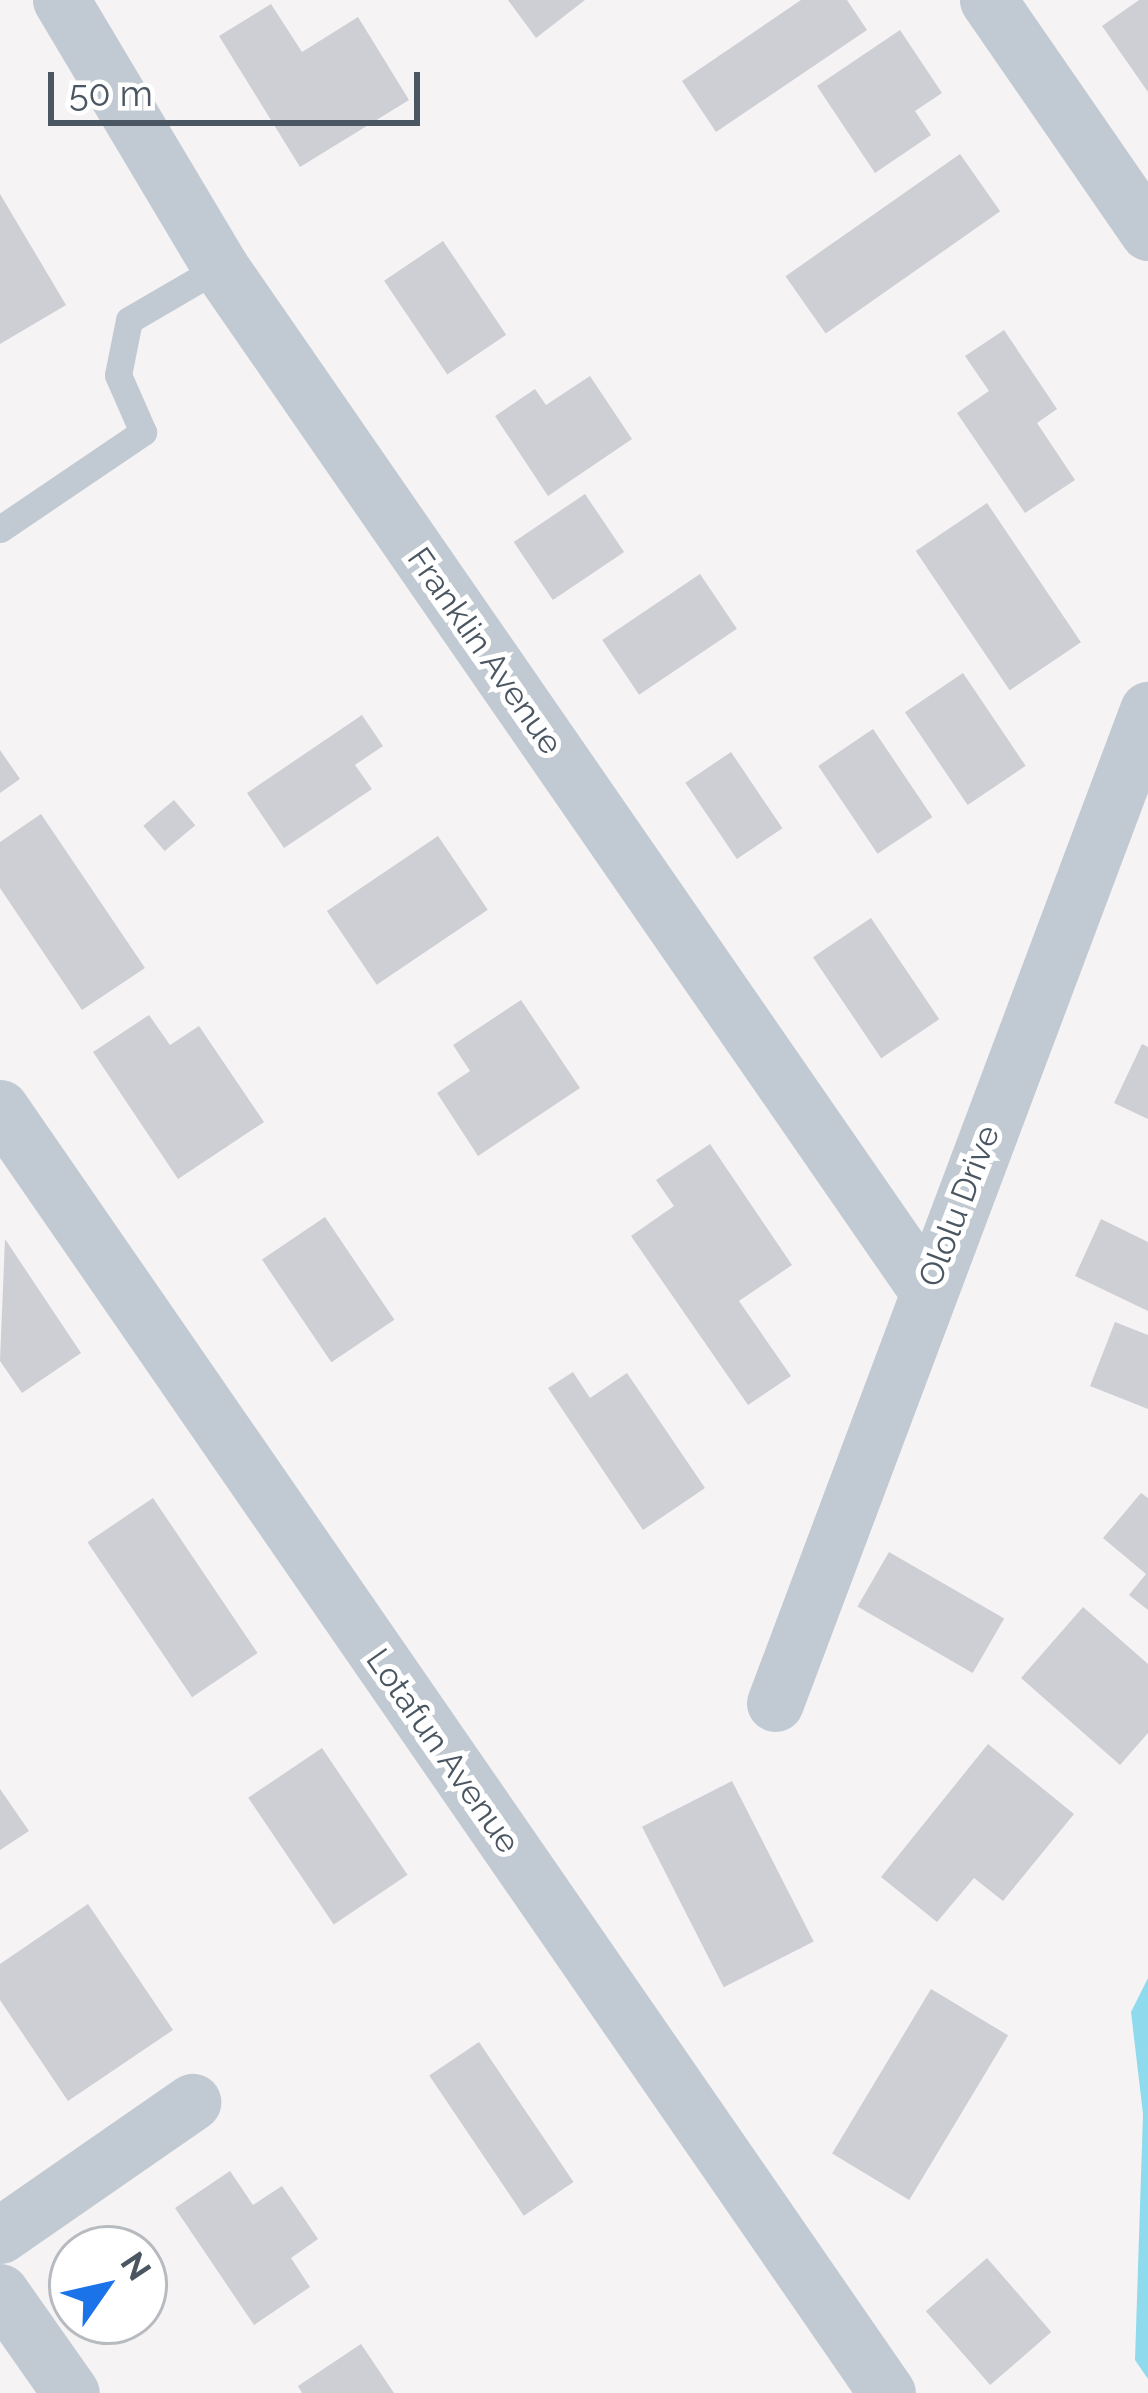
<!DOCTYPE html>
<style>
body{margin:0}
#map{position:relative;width:1148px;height:2393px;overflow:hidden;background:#f5f3f3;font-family:Raleway,sans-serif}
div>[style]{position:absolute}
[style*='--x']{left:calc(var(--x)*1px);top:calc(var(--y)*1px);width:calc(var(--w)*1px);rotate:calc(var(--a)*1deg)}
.water>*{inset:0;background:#90daee}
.building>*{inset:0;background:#cdcfd5;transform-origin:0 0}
.service>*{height:27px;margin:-13.5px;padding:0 13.5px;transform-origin:13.5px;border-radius:13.5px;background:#c1cad2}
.minor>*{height:57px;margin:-28.5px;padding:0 28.5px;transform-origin:28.5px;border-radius:28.5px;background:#c1cad2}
span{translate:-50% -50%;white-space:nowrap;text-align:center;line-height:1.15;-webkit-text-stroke:10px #fff;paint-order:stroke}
.street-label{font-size:33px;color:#4a5661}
.north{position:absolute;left:48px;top:2225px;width:120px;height:120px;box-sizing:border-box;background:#fff;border:3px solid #b7bbc0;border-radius:50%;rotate:56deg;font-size:33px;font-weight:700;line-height:48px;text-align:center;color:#4a5661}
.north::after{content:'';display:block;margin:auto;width:42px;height:54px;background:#1a73e8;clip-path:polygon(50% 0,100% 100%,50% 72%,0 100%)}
.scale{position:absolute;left:48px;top:72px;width:372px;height:54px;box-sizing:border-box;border:6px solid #4a5661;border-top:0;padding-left:15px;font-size:36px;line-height:42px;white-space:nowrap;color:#4a5661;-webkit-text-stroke:9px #fff;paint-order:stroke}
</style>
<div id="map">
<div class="water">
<i style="clip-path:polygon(1148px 1978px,1148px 2379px,1135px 2360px,1143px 2114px,1131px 2012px)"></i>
</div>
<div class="building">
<i style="clip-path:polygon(508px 0,585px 0,536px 38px)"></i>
<i style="clip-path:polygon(801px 0,847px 0,867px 30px,716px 132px,682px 81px)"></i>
<i style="clip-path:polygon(1139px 0,1148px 0,1148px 92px,1102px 26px)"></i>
<i style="clip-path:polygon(271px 4px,302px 52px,358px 17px,409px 100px,300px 167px,219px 36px)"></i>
<i style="clip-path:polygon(900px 30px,942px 93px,915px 111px,931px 135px,875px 173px,817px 86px)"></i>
<i style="left:960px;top:154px;width:70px;height:213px;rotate:55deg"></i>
<i style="clip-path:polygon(0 194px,66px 305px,0 344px)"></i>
<i style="left:443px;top:241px;width:113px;height:71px;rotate:56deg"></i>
<i style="clip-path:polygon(1004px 330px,1057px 409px,1037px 423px,1075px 480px,1025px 513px,957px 413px,989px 391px,965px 356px)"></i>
<i style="clip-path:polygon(590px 376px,632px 439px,548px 496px,495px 416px,535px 389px,546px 405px)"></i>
<i style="left:585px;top:494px;width:70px;height:86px;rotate:56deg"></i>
<i style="left:987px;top:503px;width:168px;height:86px;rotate:56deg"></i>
<i style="left:700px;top:574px;width:66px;height:118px;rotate:56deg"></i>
<i style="left:963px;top:673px;width:112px;height:70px;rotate:56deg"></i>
<i style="clip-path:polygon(362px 715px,383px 746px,355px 765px,372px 789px,284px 848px,247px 793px)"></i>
<i style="left:873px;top:729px;width:106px;height:66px;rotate:56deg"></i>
<i style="clip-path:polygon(0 750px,20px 779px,0 793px)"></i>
<i style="left:731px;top:752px;width:92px;height:55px;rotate:56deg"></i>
<i style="left:174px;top:800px;width:33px;height:40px;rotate:50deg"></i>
<i style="clip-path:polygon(41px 814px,145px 968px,82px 1010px,0 888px,0 842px)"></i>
<i style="left:438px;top:836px;width:89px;height:134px;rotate:56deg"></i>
<i style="left:871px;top:918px;width:122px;height:70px;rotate:56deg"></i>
<i style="clip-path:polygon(521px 1000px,580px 1088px,478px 1156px,437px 1093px,470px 1071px,453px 1045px)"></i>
<i style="clip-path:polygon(149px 1015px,170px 1045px,199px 1026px,264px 1122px,178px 1179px,93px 1052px)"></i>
<i style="clip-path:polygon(1142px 1044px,1148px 1047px,1148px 1119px,1114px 1103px)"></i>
<i style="clip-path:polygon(710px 1144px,792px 1265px,739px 1301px,791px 1376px,748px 1405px,631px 1236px,674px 1206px,656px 1180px)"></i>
<i style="left:325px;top:1217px;width:124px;height:76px;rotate:56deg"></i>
<i style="clip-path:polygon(1101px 1219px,1148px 1242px,1148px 1311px,1075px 1276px)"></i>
<i style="clip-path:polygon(5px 1239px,81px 1353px,22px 1393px,0 1361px)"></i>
<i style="clip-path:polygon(1115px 1322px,1148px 1335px,1148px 1409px,1090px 1386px)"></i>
<i style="clip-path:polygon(573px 1372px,590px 1398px,627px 1373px,705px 1488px,643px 1530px,548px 1388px)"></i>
<i style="clip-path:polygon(1141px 1493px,1148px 1498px,1148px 1610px,1129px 1595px,1146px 1574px,1103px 1538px)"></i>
<i style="left:153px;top:1498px;width:187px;height:79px;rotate:56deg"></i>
<i style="left:889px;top:1552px;width:133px;height:63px;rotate:30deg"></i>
<i style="clip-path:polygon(1083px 1607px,1148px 1664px,1148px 1733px,1120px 1765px,1021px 1678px)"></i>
<i style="clip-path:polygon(988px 1744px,1074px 1814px,1003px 1901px,974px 1878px,937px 1922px,881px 1877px)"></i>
<i style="left:322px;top:1748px;width:153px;height:89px;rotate:56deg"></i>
<i style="left:732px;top:1781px;width:180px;height:101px;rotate:63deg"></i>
<i style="clip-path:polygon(0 1789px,29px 1831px,0 1850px)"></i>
<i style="clip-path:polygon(88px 1904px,173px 2030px,68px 2101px,0 2000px,0 1964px)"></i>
<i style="left:931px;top:1989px;width:90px;height:192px;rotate:31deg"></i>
<i style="left:479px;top:2042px;width:169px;height:60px;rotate:56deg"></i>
<i style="clip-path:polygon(230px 2171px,253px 2205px,282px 2186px,318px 2239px,291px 2258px,310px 2287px,254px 2325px,175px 2208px)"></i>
<i style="left:987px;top:2258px;width:98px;height:81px;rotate:49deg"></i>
<i style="clip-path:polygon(361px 2344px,394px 2393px,302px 2393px,298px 2386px)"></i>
</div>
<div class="service">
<i style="--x:0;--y:529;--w:173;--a:-34.1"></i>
<i style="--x:143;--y:432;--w:62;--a:-113.7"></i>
<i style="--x:118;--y:375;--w:56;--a:-78.7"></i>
<i style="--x:129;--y:320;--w:105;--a:-30.2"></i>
</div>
<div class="minor">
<i style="--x:61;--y:0;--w:311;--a:59.2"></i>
<i style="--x:220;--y:267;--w:1244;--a:55.35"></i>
<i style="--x:988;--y:0;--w:282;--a:55.4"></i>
<i style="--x:0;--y:1108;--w:1561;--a:55.38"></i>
<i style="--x:775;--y:1703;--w:1061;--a:-69.41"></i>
<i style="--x:0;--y:2235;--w:234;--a:-34.7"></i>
<i style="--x:0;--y:2292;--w:123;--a:54.9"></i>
</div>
<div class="street-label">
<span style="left:485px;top:651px;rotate:55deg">Franklin Avenue</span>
<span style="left:959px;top:1206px;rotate:-69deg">Ololu Drive</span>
<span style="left:443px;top:1751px;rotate:55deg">Lotafun Avenue</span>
</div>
<div class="north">N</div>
<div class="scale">50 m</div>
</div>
